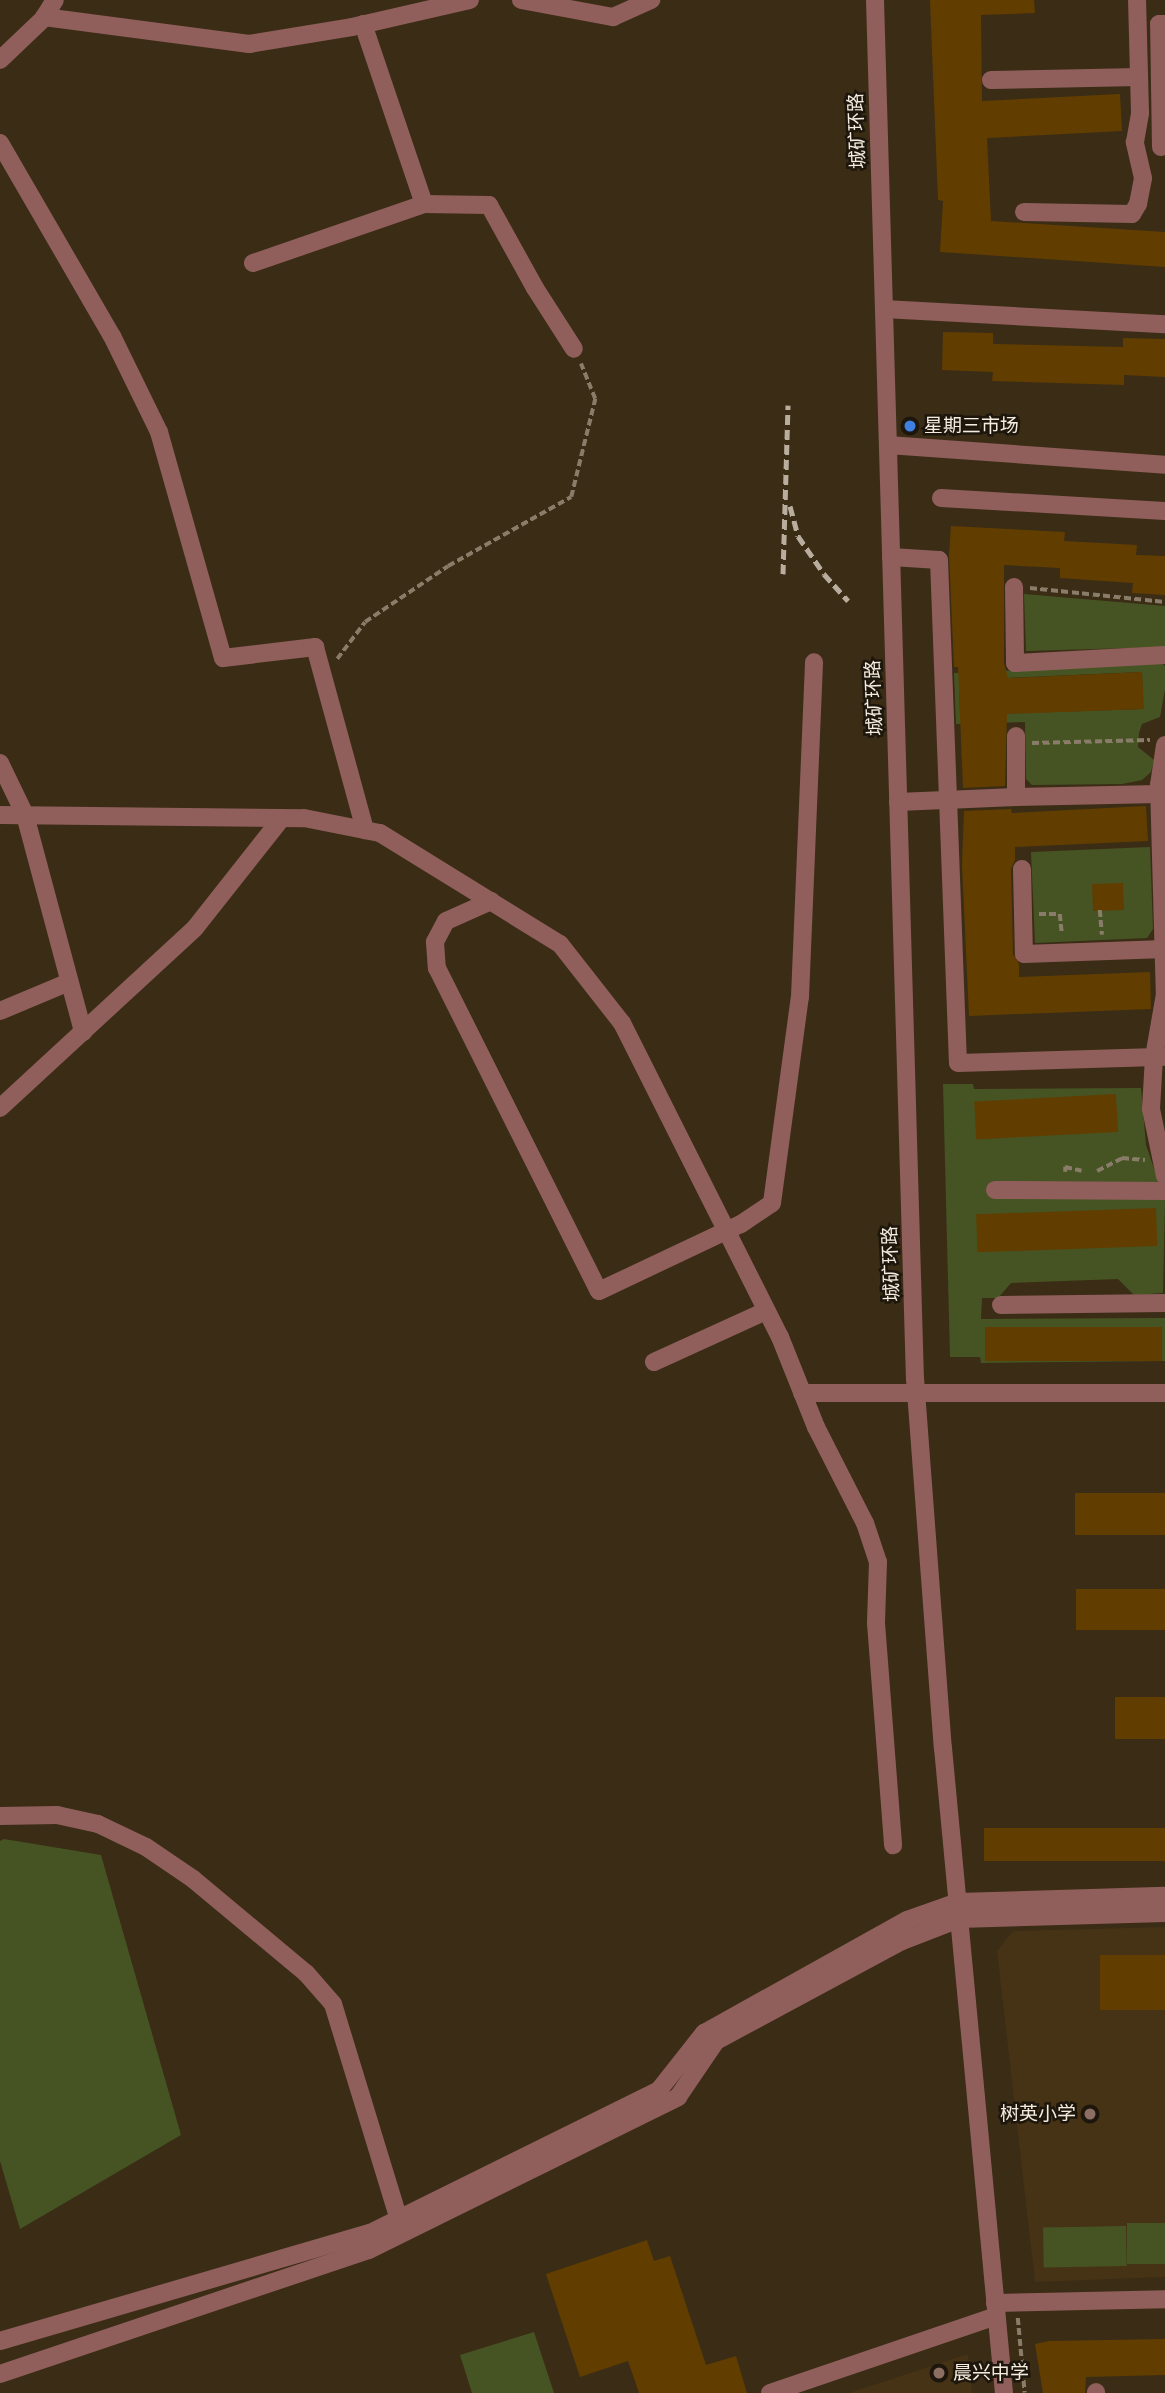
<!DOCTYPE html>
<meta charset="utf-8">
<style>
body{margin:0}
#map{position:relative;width:1165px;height:2393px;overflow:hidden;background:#3b2c16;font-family:"PT Sans Narrow","Noto Sans SC",sans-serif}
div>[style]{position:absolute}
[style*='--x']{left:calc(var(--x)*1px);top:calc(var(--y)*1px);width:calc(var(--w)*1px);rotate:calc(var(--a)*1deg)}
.built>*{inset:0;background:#463215}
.green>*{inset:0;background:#465424;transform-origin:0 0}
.building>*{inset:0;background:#613e00;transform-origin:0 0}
.path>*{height:3.5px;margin-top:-1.75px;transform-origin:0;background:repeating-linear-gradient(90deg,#897c69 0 7px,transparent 0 10.5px)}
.minor>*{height:18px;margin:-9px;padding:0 9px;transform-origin:9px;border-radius:9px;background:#905f5b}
.rail>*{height:5px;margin-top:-2.5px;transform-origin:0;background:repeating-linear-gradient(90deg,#b9ad9d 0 10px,transparent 0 15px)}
.dots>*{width:19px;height:19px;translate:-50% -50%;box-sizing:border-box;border:4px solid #1d160c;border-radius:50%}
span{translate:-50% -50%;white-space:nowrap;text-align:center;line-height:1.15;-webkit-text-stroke:5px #1d160c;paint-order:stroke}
.street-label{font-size:19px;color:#f5ebde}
.poi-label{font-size:19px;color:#f5ebde}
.left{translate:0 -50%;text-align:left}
.right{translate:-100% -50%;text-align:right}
</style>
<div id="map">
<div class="built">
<i style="clip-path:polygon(1165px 1927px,1165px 2277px,1035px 2282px,997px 1951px,1013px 1931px)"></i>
<i style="clip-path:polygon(968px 2354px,972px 2393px,849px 2393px)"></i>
</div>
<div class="green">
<i style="clip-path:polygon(1024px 594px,1165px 606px,1165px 647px,1026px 651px)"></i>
<i style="clip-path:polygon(evenodd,1162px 663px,1165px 666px,1165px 689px,1160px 717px,1142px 724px,1139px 733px,1138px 747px,1154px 760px,1151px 772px,1142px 780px,1122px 784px,1032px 785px,1026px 779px,1025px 722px,956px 724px,954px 673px,1162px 663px,1142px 672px,1143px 709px,960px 715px,959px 680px,1142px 672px)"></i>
<i style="clip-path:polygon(1150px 847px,1153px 929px,1147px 938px,1035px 943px,1031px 852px)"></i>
<i style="clip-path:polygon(evenodd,943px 1084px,973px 1084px,974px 1089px,1141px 1088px,1146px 1145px,1165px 1201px,1163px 1293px,1134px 1295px,1118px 1279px,1011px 1283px,998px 1298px,982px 1298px,981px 1319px,1165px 1318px,1165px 1361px,981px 1363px,980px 1357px,950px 1357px,943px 1084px,985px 1327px,1162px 1361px,985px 1361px,985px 1327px)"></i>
<i style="clip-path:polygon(4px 1839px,101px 1855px,181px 2135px,20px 2229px,0 2161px,0 1841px)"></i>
<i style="left:1165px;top:2223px;width:41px;height:38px;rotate:90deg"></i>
<i style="left:1126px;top:2226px;width:40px;height:83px;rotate:89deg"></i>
<i style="clip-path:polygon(534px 2332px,554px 2393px,472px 2393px,460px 2355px)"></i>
</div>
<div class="building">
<i style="clip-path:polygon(930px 0,1034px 0,1035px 13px,981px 15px,982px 101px,1120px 94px,1122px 131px,987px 138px,991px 221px,1165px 232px,1165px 267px,940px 252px,943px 201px,938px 200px)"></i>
<i style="clip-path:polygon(943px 332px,993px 333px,993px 344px,1123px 347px,1123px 338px,1165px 339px,1165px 377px,1124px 375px,1124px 385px,992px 381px,993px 372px,942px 370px)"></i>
<i style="clip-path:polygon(951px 526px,1065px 532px,1064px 541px,1137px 545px,1136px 555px,1165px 556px,1165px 595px,1132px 593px,1133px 583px,1060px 578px,1060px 568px,1004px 565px,1004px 663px,1008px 678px,1142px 672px,1144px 709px,1007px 714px,1005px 786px,963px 788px,958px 667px,954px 667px,949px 554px)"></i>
<i style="clip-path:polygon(1146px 806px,1148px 841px,1015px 847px,1015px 860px,1011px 869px,1013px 954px,1019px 964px,1019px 977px,1150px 972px,1151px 1009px,969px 1016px,962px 865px,964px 811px,1011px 809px,1012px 813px)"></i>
<i style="left:1123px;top:883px;width:27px;height:31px;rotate:88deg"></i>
<i style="left:1116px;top:1094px;width:38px;height:142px;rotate:87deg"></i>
<i style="left:1156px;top:1208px;width:38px;height:180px;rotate:88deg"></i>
<i style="left:985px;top:1327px;width:177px;height:34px"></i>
<i style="left:1165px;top:1493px;width:42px;height:90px;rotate:90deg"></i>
<i style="left:1165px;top:1589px;width:41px;height:89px;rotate:90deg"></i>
<i style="left:1165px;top:1697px;width:42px;height:50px;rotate:90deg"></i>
<i style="left:1165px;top:1828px;width:33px;height:181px;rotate:90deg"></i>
<i style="left:1165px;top:1955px;width:55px;height:65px;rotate:90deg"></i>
<i style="clip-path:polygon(647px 2240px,654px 2261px,670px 2256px,706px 2365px,736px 2356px,747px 2393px,639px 2393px,628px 2361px,580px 2377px,546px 2274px)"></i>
<i style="clip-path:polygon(1165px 2339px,1165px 2375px,1086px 2377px,1085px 2393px,1043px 2393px,1035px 2344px,1049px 2341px)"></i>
</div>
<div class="path">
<i style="--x:1030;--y:588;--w:136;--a:5.9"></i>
<i style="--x:337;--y:659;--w:46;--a:-52.9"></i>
<i style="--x:365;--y:622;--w:100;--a:-34"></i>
<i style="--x:448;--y:566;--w:141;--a:-29.3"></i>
<i style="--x:571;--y:497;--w:101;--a:-76.2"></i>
<i style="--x:595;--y:399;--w:38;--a:-112"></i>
<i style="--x:1032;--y:743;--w:118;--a:-1.5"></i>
<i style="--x:1100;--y:910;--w:25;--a:85"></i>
<i style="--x:1039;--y:914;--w:21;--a:0"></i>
<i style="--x:1060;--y:914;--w:20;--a:84"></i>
<i style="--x:1097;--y:1171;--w:28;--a:-27"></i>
<i style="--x:1122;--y:1158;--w:23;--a:5"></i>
<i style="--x:1065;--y:1172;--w:5;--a:-90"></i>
<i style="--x:1065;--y:1167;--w:17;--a:13"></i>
<i style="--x:1018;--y:2318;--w:75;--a:84.7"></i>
</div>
<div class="minor">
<i style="--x:521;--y:0;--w:94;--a:10.5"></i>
<i style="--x:613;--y:17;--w:42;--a:-24.1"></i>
<i style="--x:875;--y:0;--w:1379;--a:88.34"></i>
<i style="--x:915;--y:1378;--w:371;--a:85.7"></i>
<i style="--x:943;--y:1748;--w:648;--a:84.6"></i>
<i style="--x:44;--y:17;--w:207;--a:7.5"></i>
<i style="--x:249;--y:44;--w:104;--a:-9.4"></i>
<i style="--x:352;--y:27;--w:121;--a:-12.9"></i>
<i style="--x:0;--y:60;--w:59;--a:-43.6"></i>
<i style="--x:43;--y:19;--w:22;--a:-58"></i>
<i style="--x:991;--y:80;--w:148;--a:-1.2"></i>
<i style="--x:0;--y:143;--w:223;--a:59.9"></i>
<i style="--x:112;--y:336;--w:107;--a:63.9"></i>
<i style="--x:159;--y:432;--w:235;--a:74.2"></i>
<i style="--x:223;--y:658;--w:93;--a:-6.8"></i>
<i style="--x:315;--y:647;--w:190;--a:74.7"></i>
<i style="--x:1161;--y:147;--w:123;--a:-90.9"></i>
<i style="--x:1159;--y:24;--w:6;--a:0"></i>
<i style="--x:424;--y:204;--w:65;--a:0.9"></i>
<i style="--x:489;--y:205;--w:95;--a:61"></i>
<i style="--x:535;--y:288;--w:72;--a:57.4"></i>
<i style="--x:1024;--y:212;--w:108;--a:1.1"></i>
<i style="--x:1132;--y:214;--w:12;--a:-59"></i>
<i style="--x:1138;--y:204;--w:26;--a:-79"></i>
<i style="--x:1143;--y:178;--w:37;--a:-103"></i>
<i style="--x:1135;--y:142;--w:29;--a:-80"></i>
<i style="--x:1140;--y:113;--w:113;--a:-91.5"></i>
<i style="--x:253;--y:263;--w:181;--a:-19"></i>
<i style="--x:424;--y:204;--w:190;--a:-108.7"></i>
<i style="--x:884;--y:309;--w:281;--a:3.1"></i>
<i style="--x:888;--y:445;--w:278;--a:4.1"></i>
<i style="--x:941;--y:498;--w:224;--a:3.3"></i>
<i style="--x:891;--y:557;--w:48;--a:3.6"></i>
<i style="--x:939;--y:560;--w:503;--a:87.84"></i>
<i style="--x:958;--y:1063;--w:207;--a:-1.7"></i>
<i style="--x:1014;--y:587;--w:76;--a:89.2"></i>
<i style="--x:1015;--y:663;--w:150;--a:-3.1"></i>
<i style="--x:1016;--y:736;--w:61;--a:90"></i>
<i style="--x:1016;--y:797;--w:143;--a:-1.2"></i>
<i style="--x:1165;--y:745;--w:40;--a:98.5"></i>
<i style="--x:1159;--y:785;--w:209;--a:88.4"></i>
<i style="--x:1165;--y:994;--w:64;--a:99.9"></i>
<i style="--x:1154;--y:1057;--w:52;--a:93.3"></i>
<i style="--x:1151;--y:1109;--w:68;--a:78.2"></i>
<i style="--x:0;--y:763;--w:58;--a:64.3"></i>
<i style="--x:25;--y:815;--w:225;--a:75"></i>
<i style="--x:898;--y:802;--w:118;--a:-2.4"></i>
<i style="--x:0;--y:815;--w:304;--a:0.6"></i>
<i style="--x:304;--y:818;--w:77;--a:11.2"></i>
<i style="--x:380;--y:833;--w:211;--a:31.7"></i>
<i style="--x:560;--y:944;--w:100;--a:51.9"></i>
<i style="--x:622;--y:1023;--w:352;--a:63.3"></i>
<i style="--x:780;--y:1337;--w:97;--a:68.2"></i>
<i style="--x:816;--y:1427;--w:108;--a:63"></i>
<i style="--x:865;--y:1523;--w:41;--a:71.6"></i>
<i style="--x:878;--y:1562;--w:61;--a:91.9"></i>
<i style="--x:876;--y:1623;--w:223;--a:85.6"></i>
<i style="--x:1022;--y:869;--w:85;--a:88.7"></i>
<i style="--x:1024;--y:954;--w:141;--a:-2"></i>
<i style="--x:491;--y:901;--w:49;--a:156"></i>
<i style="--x:446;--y:921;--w:24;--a:118"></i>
<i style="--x:435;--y:942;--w:26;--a:86"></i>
<i style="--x:437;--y:968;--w:361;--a:63.4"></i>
<i style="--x:599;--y:1291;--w:157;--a:-25.3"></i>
<i style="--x:741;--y:1224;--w:37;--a:-34"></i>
<i style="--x:772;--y:1203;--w:208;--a:-82.3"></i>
<i style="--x:800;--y:997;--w:335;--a:-87.6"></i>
<i style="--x:0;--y:1011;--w:75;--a:-22.8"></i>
<i style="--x:0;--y:1108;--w:265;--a:-42.7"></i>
<i style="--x:195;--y:928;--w:140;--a:-51.7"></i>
<i style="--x:995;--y:1190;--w:170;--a:0.3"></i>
<i style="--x:1001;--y:1305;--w:164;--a:-0.7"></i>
<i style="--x:654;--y:1362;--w:123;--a:-24.5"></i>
<i style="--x:802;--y:1393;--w:363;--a:0"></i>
<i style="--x:0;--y:1816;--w:57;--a:-1"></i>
<i style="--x:57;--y:1815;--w:42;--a:12.4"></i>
<i style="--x:98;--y:1824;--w:53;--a:25.6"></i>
<i style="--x:146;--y:1847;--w:57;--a:34.2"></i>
<i style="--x:193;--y:1879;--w:147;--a:39.8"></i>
<i style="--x:306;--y:1973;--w:41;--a:48.9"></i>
<i style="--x:333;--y:2004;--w:236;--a:73"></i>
<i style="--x:995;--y:2303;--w:170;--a:-1.3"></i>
<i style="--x:0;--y:2341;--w:385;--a:-16.3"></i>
<i style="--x:370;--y:2233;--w:322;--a:-26.3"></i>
<i style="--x:659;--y:2090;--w:73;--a:-51.7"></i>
<i style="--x:704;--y:2033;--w:232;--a:-29.1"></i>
<i style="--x:907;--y:1920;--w:54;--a:-19.4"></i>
<i style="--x:958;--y:1902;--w:207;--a:-1.7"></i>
<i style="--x:0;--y:2374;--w:389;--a:-18.6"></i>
<i style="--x:369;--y:2250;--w:345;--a:-26.3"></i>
<i style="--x:678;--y:2097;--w:68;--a:-55.8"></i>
<i style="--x:716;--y:2041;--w:211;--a:-28.3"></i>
<i style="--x:902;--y:1941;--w:61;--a:-21.1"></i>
<i style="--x:959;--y:1919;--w:206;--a:-1.7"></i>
<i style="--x:1096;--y:2392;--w:1;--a:90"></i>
<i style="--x:770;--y:2393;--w:239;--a:-18.8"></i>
</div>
<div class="rail">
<i style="--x:790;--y:506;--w:31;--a:75"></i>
<i style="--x:798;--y:536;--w:46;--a:55.6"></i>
<i style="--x:824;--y:574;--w:36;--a:48"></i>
<i style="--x:783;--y:574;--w:169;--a:-88.3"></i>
</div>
<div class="dots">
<i style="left:910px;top:426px;background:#3f7fe0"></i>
<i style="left:1090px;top:2114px;background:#8d6e63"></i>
<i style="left:939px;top:2373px;background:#8d6e63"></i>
</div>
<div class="street-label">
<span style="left:857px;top:131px;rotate:-92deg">城矿环路</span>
<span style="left:874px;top:698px;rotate:-92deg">城矿环路</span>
<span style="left:891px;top:1264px;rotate:-92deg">城矿环路</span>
</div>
<div class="poi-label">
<span class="left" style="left:924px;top:426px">星期三市场</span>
<span class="right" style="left:1076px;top:2114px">树英小学</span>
<span class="left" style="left:953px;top:2373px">晨兴中学</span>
</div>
</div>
